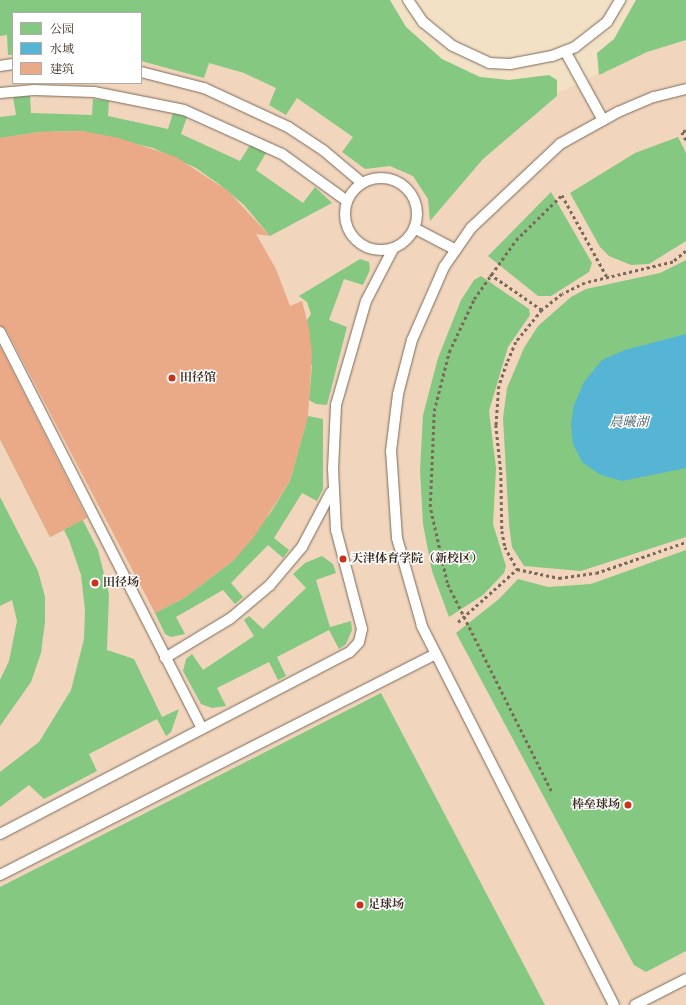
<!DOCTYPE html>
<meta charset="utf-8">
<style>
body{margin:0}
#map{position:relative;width:686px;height:1005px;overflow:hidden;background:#f3e1c6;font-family:"IM FELL Double Pica","Noto Serif SC",serif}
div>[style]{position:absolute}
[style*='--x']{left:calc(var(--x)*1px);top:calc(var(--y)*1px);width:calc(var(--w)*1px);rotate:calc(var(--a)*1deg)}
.built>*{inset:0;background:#f1d5bd}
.green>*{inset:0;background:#85c881}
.water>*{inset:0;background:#56b4d4}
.building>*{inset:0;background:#eaa987}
.path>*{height:2.5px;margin-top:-1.25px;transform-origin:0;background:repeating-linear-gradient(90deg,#7b6a59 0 3px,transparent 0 6px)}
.roads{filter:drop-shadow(0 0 1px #7b6a59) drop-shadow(0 0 1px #7b6a59)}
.lane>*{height:10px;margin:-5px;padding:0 5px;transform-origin:5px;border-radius:5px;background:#fff}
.lane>.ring{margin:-5px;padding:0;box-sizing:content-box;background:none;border:10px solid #fff;border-radius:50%}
.dots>*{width:11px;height:11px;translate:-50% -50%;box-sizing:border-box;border:2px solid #fff;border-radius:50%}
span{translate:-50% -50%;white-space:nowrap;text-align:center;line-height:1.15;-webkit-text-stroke:3px #fff;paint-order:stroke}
.poi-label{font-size:12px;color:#3b2a1e;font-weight:700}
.left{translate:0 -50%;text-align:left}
.right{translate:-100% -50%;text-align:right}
.water-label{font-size:13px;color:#466167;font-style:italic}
.legend{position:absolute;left:12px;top:12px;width:130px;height:72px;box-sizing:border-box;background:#fff;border:1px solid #b1aaa5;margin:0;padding:5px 7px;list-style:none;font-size:12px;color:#3b2a1e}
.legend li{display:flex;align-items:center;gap:8px;height:20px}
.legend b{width:20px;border:1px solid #b1aaa5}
</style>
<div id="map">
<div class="built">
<i style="clip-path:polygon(686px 0,686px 1005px,0 1005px,0 5px,13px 13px,13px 83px,141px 83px,141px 31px,421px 70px,552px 95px,588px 80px,609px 65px)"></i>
</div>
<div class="green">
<i style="clip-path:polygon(0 0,390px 0,406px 27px,442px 59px,480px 77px,509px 80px,549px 75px,557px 80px,557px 96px,483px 159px,430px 221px,428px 199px,413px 176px,390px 166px,365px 169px,342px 152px,353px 137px,297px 98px,286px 115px,269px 105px,276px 88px,244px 73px,209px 63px,204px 78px,141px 61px,141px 13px,13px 13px,13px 55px,8px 55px,7px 35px,0 36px)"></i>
<i style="clip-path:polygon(636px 0,686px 0,686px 40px,647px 52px,599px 75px,597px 53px,614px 39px)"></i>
<i style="clip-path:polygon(30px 96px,31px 113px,92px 115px,93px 99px,109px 101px,108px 116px,168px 129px,173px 113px,187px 117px,181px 134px,240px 161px,250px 145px,266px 153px,256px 170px,303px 203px,315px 187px,332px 203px,270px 236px,244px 205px,220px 185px,196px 168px,153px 148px,82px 131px,40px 132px,0 138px,0 117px,16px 115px,13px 97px)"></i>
<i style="clip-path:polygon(678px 137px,686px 153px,686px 241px,649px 264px,631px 265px,609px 256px,600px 247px,570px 193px,635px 153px)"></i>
<i style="clip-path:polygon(551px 192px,592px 263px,589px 272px,551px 296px,538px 296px,488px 256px)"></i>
<i style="clip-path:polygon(360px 259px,369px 262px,370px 270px,363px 285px,344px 279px,329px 320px,347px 327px,327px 405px,316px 404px,309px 400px,312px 365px,304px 365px,303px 350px,311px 348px,307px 320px,311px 314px,307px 302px,299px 296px)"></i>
<i style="clip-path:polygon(686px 260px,686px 537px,581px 571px,524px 566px,512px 547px,509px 525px,503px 418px,507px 388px,524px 348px,538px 326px,571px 297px,586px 289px,660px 273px)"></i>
<i style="clip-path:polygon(481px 276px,529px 309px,530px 315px,508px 347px,489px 411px,496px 468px,493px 524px,506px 566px,504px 573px,483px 595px,449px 617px,432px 571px,423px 524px,420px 470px,423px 415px,438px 358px,461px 300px,474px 280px)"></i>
<i style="clip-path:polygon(0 358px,98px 550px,109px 594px,107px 650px,134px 659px,162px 717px,179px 709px,171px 732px,166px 736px,157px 719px,89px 754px,97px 771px,44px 799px,29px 785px,0 807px,0 772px,39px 742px,71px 690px,84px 639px,85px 610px,81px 575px,69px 540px,64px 530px,50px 537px,0 439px)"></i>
<i style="clip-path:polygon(308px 416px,323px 419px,323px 489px,317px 501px,302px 493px,274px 538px,289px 550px,283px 558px,268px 545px,231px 583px,243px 597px,235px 604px,223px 590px,176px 617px,185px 634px,171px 637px,165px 634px,155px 613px,184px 598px,234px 560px,271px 512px,290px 481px)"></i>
<i style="clip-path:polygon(0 497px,38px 571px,45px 597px,45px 622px,41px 653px,31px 682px,0 726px,0 680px,9px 661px,17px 621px,12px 600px,0 606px)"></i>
<i style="clip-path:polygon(686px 550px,686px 951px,646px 972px,634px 965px,456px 633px,499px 599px,518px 579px,548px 587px,591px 584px)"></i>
<i style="clip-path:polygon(322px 556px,333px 564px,336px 573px,316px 580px,330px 627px,351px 621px,352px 630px,346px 644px,339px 649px,329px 630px,277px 657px,286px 676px,278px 680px,269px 662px,217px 688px,226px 706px,212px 708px,201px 704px,183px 671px,186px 659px,192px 654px,203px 670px,254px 636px,244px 620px,249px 616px,263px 629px,306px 588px,293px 574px,305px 563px)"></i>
<i style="clip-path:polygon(381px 693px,545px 1005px,0 1005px,0 887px)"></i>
</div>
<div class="water">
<i style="clip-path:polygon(686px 334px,686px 468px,622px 481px,599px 474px,582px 462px,573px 444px,571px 424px,574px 405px,584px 382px,602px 360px,625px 350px)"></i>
</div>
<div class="building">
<i style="clip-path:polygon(82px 131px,119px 138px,176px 157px,228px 191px,270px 236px,256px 234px,276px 269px,290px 306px,302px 301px,309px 328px,312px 354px,308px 416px,290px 481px,254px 537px,234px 560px,184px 598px,155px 613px,6px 329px,0 326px,0 138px,40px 132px)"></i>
<i style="clip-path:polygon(0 346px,87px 518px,50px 537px,0 439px)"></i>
</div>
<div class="path">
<i style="--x:686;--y:131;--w:4;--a:166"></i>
<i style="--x:682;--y:132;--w:9;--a:63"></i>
<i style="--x:686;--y:251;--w:17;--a:140"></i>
<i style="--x:673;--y:262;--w:90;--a:166.6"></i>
<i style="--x:585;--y:283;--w:25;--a:154"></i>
<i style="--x:562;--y:294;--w:26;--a:141"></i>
<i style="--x:542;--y:310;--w:41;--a:129.1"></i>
<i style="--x:516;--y:342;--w:23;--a:113"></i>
<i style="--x:507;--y:363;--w:24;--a:109"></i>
<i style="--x:499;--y:386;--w:39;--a:94"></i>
<i style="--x:496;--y:425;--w:47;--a:83.9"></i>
<i style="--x:501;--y:472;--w:59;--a:89"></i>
<i style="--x:502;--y:531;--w:16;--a:79"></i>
<i style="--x:505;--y:547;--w:25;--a:61"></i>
<i style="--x:517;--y:569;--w:43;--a:12.1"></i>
<i style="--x:559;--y:578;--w:37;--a:-8"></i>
<i style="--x:596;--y:573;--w:95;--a:-19"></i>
<i style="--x:490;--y:274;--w:63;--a:34.7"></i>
<i style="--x:458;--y:622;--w:79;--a:-41.9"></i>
<i style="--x:551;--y:791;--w:233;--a:-116.6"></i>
<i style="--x:447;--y:583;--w:78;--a:-102.6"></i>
<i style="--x:430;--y:507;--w:96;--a:-87.6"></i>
<i style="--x:434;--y:411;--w:61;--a:-75.7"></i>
<i style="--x:449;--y:352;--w:59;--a:-64.7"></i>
<i style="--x:474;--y:299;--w:72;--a:-54.6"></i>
<i style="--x:516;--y:240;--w:64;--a:-44.4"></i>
<i style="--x:562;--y:195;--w:94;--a:61.2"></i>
</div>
<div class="roads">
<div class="lane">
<i style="--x:408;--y:0;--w:27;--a:56"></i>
<i style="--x:423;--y:22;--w:38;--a:39"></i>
<i style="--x:453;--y:46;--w:40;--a:25"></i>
<i style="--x:489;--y:63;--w:21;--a:3"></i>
<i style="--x:510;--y:64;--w:43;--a:-10.8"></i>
<i style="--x:552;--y:56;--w:25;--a:-21"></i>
<i style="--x:575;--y:47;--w:41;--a:-38"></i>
<i style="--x:607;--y:22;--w:26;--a:-59"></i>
<i style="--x:565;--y:51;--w:79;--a:61.2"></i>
<i style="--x:0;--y:66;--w:13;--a:-9"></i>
<i style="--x:141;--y:72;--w:65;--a:14.3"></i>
<i style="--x:204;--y:88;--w:93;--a:24.9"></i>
<i style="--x:288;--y:127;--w:42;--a:33.3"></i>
<i style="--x:323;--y:150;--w:51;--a:40.2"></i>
<i style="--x:0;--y:93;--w:34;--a:-5"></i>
<i style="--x:34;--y:90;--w:60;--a:1.9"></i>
<i style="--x:94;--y:92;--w:92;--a:11.3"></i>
<i style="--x:184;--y:110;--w:107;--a:24.2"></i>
<i style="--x:282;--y:154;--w:80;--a:35.9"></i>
<i class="ring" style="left:345px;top:178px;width:62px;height:62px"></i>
<i style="--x:414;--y:228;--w:47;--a:27.6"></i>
<i style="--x:0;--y:332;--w:445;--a:63"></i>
<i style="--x:165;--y:658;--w:77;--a:-31.2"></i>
<i style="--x:231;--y:618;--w:51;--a:-40.2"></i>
<i style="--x:270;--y:585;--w:50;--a:-49.9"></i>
<i style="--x:302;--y:547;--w:62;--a:-62.2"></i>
<i style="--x:0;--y:834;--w:394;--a:-27.5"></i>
<i style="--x:350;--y:652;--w:13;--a:-48"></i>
<i style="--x:359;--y:642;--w:13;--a:-77"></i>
<i style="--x:362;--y:629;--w:102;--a:-104.7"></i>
<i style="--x:336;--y:530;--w:61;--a:-92.8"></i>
<i style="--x:333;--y:469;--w:64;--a:-87.3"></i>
<i style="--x:336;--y:405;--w:108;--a:-73.9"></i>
<i style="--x:366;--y:301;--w:59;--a:-62.6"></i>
<i style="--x:0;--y:875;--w:488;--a:-26.9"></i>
<i style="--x:614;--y:1005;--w:425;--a:-116.9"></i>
<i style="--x:422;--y:626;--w:91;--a:-105.9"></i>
<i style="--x:397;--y:538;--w:87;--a:-93.9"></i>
<i style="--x:391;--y:451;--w:57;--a:-83"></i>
<i style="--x:398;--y:394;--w:56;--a:-75.5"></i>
<i style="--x:412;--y:340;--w:80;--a:-66.3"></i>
<i style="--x:444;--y:267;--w:47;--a:-55.3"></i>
<i style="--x:471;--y:228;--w:122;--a:-43.3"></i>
<i style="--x:560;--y:144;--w:66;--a:-28.9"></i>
<i style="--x:618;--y:112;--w:39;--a:-23"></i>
<i style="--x:654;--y:97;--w:33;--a:-14"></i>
<i style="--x:635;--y:1005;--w:57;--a:-27"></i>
</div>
</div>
<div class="dots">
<i style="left:172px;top:378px;background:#c8321e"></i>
<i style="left:343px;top:559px;background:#c8321e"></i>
<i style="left:95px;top:583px;background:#c8321e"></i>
<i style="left:628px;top:805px;background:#c8321e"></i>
<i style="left:360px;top:905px;background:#c8321e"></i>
</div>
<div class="poi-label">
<span class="left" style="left:180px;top:378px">田径馆</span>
<span class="left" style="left:351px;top:559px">天津体育学院（新校区）</span>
<span class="left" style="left:103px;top:583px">田径场</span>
<span class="right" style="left:620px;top:805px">棒垒球场</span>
<span class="left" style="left:368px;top:905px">足球场</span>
</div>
<div class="water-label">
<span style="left:629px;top:422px">晨曦湖</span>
</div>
<ul class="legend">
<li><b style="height:11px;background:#85c881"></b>公园</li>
<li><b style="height:11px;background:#56b4d4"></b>水域</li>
<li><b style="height:11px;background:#eaa987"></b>建筑</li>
</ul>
</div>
